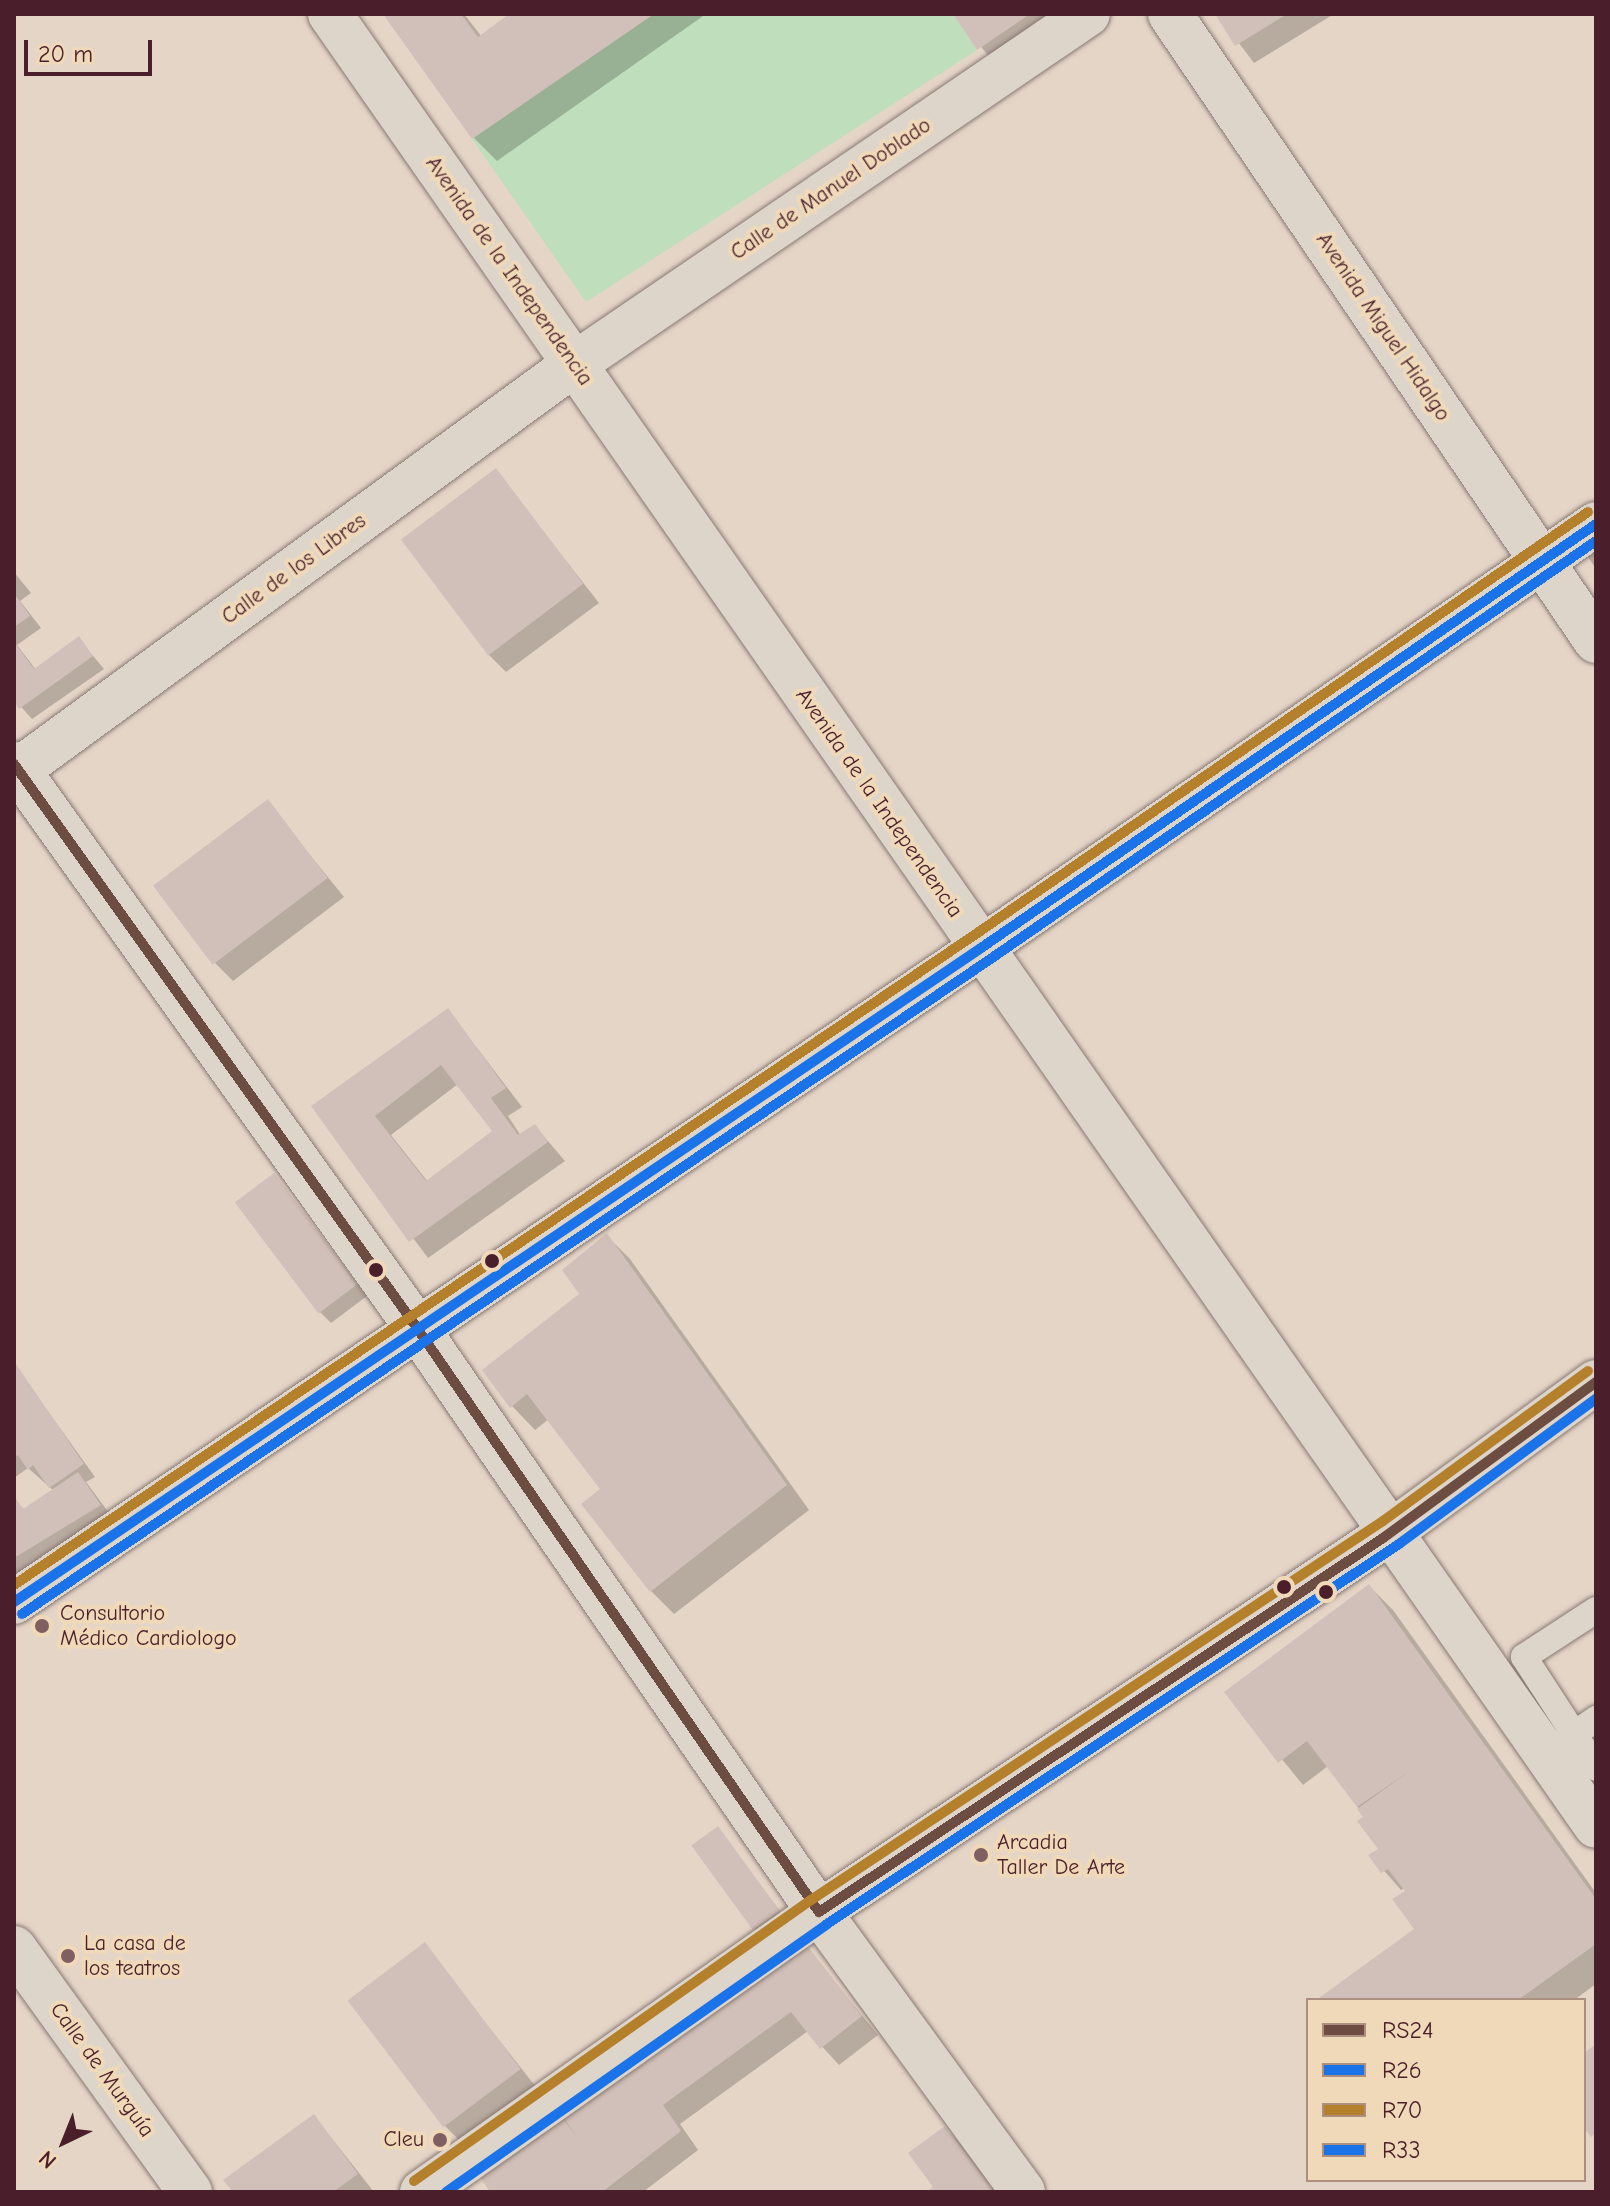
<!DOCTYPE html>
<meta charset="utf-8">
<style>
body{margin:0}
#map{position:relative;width:1610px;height:2206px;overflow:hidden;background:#e5d5c7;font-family:"Comic Neue",sans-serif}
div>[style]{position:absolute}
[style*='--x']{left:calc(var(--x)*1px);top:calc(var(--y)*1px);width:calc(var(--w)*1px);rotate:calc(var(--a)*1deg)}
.green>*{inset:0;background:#bfdebb}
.shadow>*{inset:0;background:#0003}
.building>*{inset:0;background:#d1c0b9;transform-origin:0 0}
.roads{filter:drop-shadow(0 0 2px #887974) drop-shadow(0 0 2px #887974)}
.lane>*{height:26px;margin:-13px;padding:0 13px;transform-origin:13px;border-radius:13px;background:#ded5ca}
.street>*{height:44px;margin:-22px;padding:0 22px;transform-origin:22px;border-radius:22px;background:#ded5ca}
.secondary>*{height:44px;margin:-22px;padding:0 22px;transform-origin:22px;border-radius:22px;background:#ded5ca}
.bus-1>*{height:10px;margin:-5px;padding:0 5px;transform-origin:5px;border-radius:5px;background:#6d4c41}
.bus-2>*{height:10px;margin:-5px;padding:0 5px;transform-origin:5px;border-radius:5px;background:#1a73e8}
.bus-3>*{height:10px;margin:-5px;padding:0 5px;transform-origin:5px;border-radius:5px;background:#b4802c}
.bus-4>*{height:10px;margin:-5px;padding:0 5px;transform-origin:5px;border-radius:5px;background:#1a73e8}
.dots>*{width:22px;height:22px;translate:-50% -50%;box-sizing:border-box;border:4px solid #efd9b8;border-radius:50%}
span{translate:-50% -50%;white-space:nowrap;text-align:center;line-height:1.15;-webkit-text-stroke:8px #efd9b8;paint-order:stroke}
.street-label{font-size:22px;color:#4a1f2b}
.poi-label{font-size:22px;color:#4a1f2b}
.left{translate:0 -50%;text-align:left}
.right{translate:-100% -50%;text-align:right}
.frame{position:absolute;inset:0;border:16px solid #4a1f2b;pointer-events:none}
.legend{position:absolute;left:1306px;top:1998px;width:280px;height:184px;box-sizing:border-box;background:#efd9b8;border:2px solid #ad8f80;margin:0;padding:10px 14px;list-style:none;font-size:24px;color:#4a1f2b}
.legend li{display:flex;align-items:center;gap:16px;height:40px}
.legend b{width:40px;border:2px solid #ad8f80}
.north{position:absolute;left:24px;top:2102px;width:80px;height:80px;-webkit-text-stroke:6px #efd9b8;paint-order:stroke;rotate:223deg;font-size:22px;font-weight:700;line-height:32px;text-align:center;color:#4a1f2b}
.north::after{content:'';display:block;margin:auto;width:28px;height:36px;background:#4a1f2b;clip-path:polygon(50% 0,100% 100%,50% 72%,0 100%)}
.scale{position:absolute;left:24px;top:40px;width:128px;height:36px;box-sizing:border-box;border:4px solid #4a1f2b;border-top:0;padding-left:10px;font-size:24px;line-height:28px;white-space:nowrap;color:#4a1f2b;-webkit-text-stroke:6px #efd9b8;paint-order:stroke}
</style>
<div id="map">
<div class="green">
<i style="clip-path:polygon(654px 14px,953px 14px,977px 50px,586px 302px,472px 139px)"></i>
</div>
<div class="shadow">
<i style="clip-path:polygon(385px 14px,464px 14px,482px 37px,512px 14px,706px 14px,497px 161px,474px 138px)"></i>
<i style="clip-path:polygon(956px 14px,1075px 14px,996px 66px)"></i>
<i style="clip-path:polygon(1217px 14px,1334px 14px,1254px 63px)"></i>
<i style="clip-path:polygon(496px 471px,599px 603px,506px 672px,488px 654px)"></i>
<i style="clip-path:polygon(1596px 538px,1596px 569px,1582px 548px)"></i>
<i style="clip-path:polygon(14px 572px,31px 593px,20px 601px,41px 628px,17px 645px,36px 670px,79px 639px,104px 669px,32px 719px,14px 699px)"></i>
<i style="clip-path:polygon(267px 802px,344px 897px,233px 981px,215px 963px)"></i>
<i style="clip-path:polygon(evenodd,448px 1010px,522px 1107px,508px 1116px,521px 1136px,535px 1126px,565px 1161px,428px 1258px,314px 1106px,448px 1010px,458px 1084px,495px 1131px,428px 1182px,391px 1135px,458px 1084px)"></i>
<i style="clip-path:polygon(274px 1175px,367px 1296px,331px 1323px,319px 1311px)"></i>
<i style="clip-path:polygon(607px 1236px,630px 1259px,809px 1510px,674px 1614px,651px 1591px,603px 1490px,549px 1419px,535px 1430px,512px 1406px,582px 1294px)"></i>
<i style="clip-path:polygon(16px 1367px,95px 1477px,86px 1482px,112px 1517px,14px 1579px,14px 1500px,25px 1510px,54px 1491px,28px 1468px,14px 1478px)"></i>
<i style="clip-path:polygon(1369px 1586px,1393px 1610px,1596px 1893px,1596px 1984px,1574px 2000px,1319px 2000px,1417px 1929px,1405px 1887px,1401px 1890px,1371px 1856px,1381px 1850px,1365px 1817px,1328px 1766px,1303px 1785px,1227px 1692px)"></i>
<i style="clip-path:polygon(718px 1829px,789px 1923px,765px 1940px,753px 1928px)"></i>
<i style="clip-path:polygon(799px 1938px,878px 2035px,839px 2065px,808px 2031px,680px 2124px,698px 2150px,643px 2192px,493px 2192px,479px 2172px)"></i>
<i style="clip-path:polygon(424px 1945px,536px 2087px,461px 2142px,443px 2124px)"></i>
<i style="clip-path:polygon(314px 2116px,374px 2192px,235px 2192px)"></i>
<i style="clip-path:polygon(945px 2128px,957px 2140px,996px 2192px,929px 2192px,936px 2187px)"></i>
</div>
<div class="building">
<i style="clip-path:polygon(383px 14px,461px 14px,478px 37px,509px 14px,654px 14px,472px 139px)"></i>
<i style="clip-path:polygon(953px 14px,1030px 14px,977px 50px)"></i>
<i style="clip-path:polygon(1215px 14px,1287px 14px,1235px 46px)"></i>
<i style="left:496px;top:468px;width:145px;height:119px;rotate:53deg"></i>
<i style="clip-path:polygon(14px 593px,30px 616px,14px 627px)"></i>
<i style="clip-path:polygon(79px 636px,93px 656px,19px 709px,14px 702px,14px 642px,34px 669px)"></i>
<i style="left:268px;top:799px;width:99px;height:144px;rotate:53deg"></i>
<i style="clip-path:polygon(evenodd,448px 1008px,506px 1088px,491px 1098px,518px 1135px,535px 1124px,548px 1142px,409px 1242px,311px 1106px,448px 1008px,441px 1065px,492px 1131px,426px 1181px,375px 1116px,441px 1065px)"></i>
<i style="left:274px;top:1173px;width:139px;height:49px;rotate:53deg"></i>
<i style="clip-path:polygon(607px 1233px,787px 1485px,650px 1592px,581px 1504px,600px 1489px,527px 1394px,510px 1408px,482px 1370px,579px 1294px,562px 1270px)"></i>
<i style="clip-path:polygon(16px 1364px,84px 1464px,49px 1488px,33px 1465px,28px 1470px,18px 1455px,14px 1458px)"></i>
<i style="clip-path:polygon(78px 1472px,101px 1505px,14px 1558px,14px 1496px,23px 1509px)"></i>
<i style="clip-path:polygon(1369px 1584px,1596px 1899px,1596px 1944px,1518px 2000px,1316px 2000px,1414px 1929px,1392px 1899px,1405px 1891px,1388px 1869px,1381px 1873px,1368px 1855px,1378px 1849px,1357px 1821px,1363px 1817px,1357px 1809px,1411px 1770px,1357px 1807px,1307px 1741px,1278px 1763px,1224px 1692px)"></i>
<i style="left:718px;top:1826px;width:105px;height:33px;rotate:54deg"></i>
<i style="clip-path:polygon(799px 1935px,862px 2016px,820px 2049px,791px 2012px,663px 2105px,681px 2131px,602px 2192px,490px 2192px,476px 2171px,558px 2113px,578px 2138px,559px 2112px)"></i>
<i style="left:425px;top:1942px;width:159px;height:97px;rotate:53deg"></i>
<i style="clip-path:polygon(1596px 2044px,1596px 2133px,1591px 2137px,1584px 2128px,1584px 2053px)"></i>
<i style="clip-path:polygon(314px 2114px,358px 2174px,333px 2192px,233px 2192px,223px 2180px)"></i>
<i style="clip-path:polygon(945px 2126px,993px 2189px,989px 2192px,926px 2192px,933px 2187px,908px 2153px)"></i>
</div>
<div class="roads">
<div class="lane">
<i style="--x:1596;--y:1610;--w:86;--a:146.9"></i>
<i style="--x:1524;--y:1657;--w:132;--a:57"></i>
<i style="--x:1560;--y:1744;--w:44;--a:-34.8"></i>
</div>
<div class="street">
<i style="--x:1170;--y:14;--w:758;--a:55.81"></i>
<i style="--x:14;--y:773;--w:692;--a:-36.12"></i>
<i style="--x:573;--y:365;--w:623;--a:-34.28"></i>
</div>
<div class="secondary">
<i style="--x:330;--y:14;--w:2210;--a:55.06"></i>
<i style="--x:14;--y:764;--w:693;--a:54.45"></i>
<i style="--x:417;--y:1328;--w:709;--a:55.46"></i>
<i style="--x:819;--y:1912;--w:346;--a:53.9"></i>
<i style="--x:14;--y:1602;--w:1167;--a:-34.07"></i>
<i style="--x:981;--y:948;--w:747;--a:-34.58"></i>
<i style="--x:14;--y:1948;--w:301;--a:54.2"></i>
<i style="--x:422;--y:2192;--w:486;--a:-35.2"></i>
<i style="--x:819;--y:1912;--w:687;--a:-33.6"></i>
<i style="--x:1391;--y:1532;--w:254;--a:-36.2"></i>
</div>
</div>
<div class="bus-1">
<i style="--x:14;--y:764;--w:693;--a:54.45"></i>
<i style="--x:417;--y:1328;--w:709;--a:55.46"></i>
<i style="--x:819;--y:1912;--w:677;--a:-33.55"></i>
<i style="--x:1383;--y:1538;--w:264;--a:-36.2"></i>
</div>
<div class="bus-2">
<i style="--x:22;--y:1614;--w:1167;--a:-34.07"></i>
<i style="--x:989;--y:960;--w:738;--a:-34.62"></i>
<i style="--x:446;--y:2192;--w:466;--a:-35.1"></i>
<i style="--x:827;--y:1924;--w:687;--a:-33.6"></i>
<i style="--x:1399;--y:1544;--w:245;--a:-36.4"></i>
</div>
<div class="bus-3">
<i style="--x:14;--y:1585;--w:1158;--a:-34.09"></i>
<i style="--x:973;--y:936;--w:747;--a:-34.58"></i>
<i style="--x:414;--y:2181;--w:486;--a:-35.3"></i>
<i style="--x:811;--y:1900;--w:686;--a:-33.53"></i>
<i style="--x:1383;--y:1521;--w:254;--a:-36.2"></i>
</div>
<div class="bus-4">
<i style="--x:14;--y:1602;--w:1167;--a:-34.07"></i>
<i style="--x:981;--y:948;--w:747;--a:-34.58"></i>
</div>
<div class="dots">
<i style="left:492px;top:1261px;background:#4a1f2b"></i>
<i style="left:376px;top:1270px;background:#4a1f2b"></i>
<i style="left:1284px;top:1587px;background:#4a1f2b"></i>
<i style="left:1326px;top:1592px;background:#4a1f2b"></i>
<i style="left:42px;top:1626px;background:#805f62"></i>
<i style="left:981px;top:1855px;background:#805f62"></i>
<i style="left:68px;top:1956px;background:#805f62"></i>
<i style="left:440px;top:2140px;background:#805f62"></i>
</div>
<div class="street-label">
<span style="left:831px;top:189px;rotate:-34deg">Calle de Manuel Doblado</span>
<span style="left:509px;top:271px;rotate:55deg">Avenida de la Independencia</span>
<span style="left:1383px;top:327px;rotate:56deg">Avenida Miguel Hidalgo</span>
<span style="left:294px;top:569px;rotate:-36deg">Calle de los Libres</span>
<span style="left:879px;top:803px;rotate:55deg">Avenida de la Independencia</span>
<span style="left:102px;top:2070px;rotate:54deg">Calle de Murguía</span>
</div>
<div class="poi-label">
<span class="left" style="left:60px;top:1626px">Consultorio<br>Médico Cardiologo</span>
<span class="left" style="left:997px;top:1855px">Arcadia<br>Taller De Arte</span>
<span class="left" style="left:84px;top:1956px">La casa de<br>los teatros</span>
<span class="right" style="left:424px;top:2140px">Cleu</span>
</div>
<div class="frame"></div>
<ul class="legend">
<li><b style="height:10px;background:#6d4c41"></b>RS24</li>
<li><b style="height:10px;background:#1a73e8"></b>R26</li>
<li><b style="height:10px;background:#b4802c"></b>R70</li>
<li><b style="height:10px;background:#1a73e8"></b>R33</li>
</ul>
<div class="north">N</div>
<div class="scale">20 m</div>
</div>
